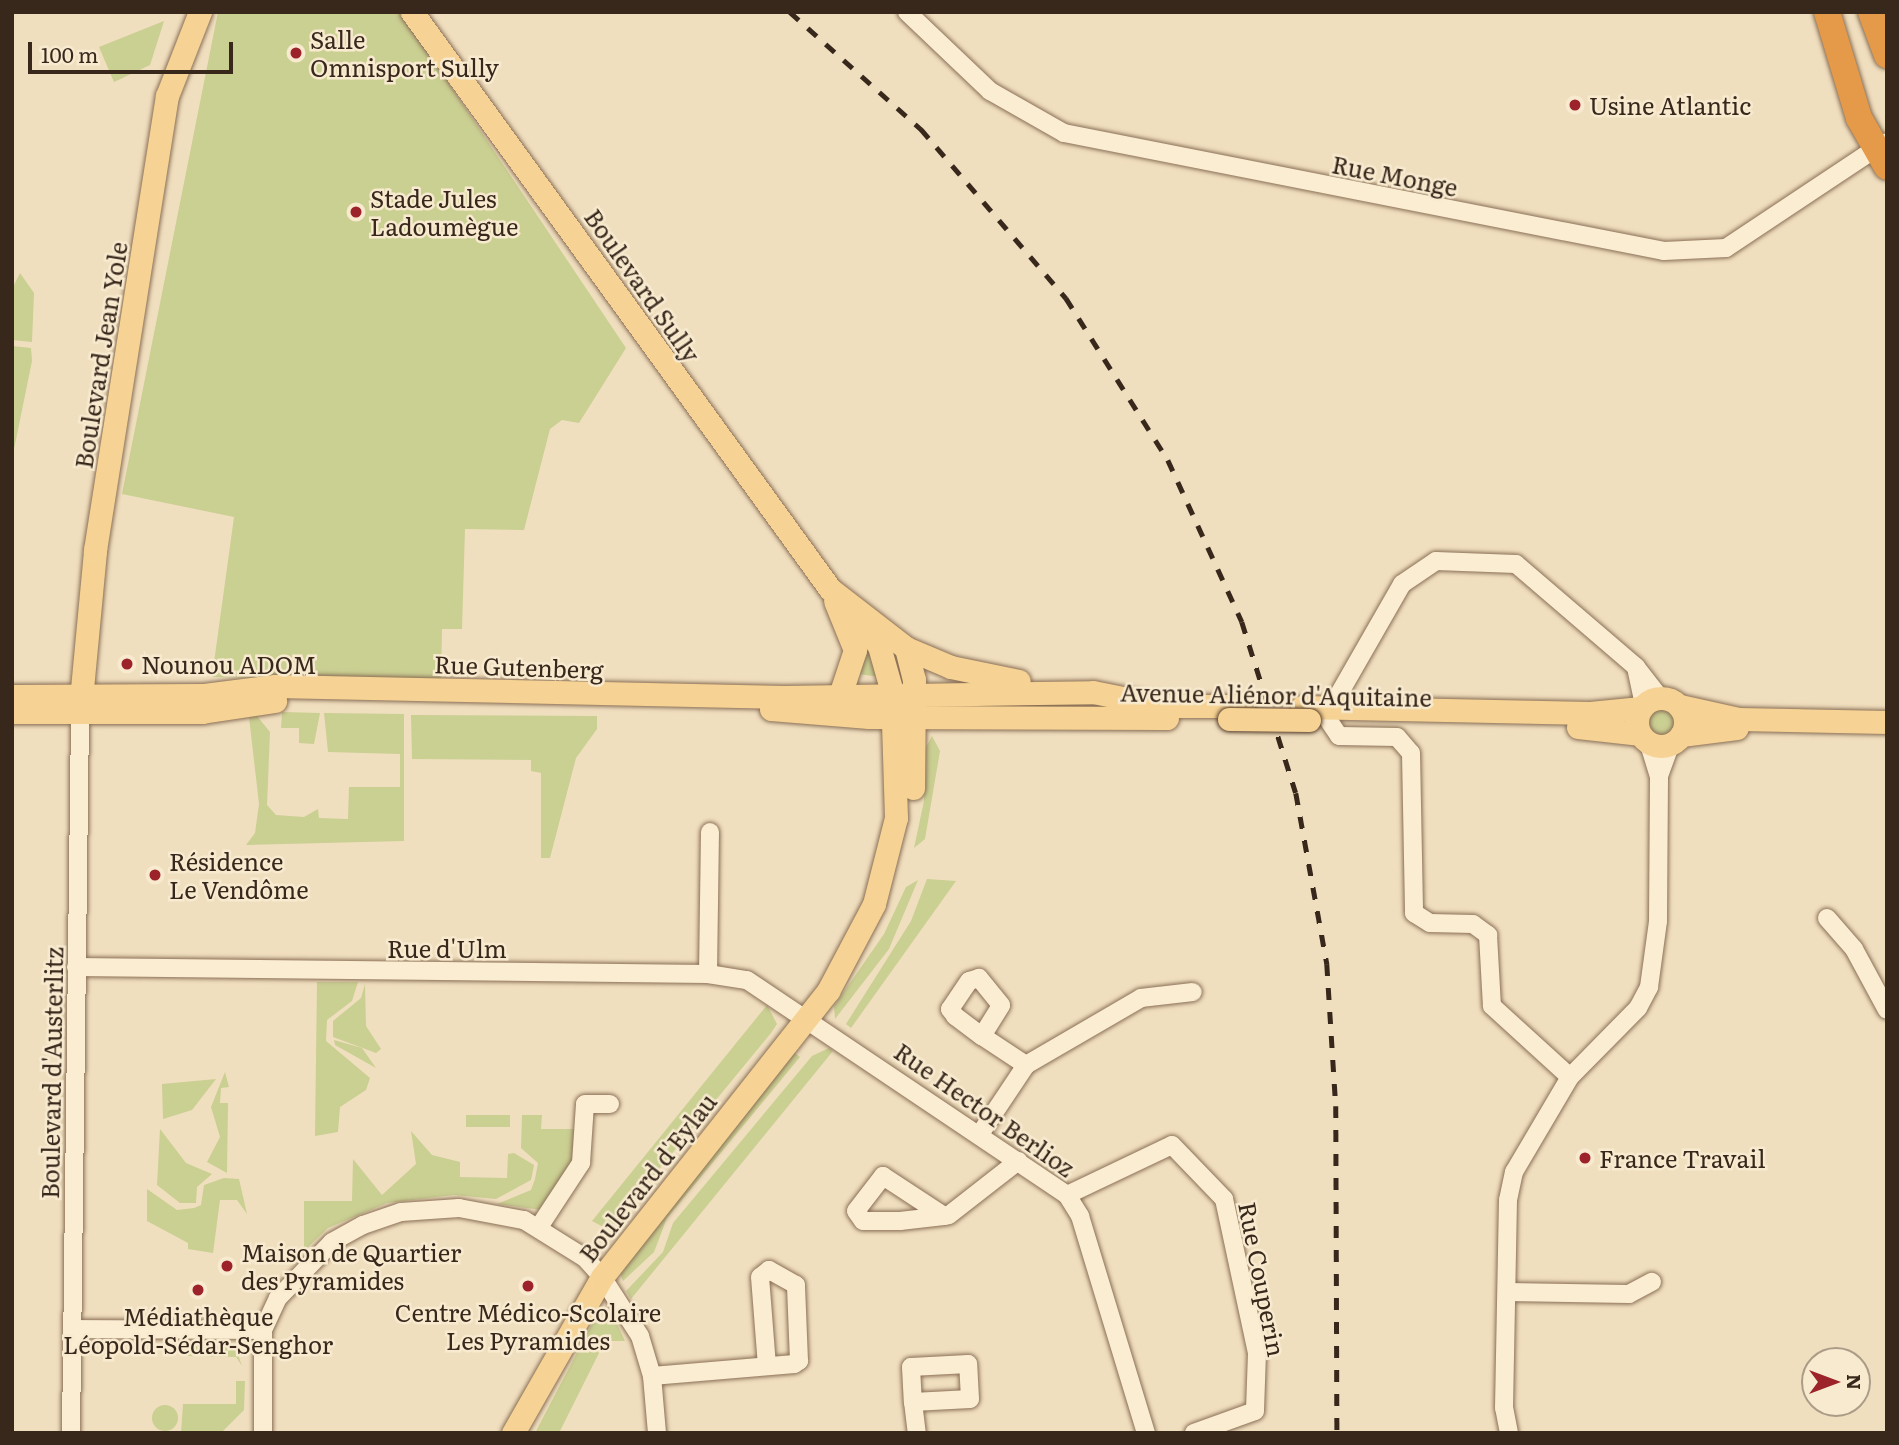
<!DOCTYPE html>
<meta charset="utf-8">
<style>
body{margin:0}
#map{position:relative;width:1899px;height:1445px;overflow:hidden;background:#f0dfbf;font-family:Literata,serif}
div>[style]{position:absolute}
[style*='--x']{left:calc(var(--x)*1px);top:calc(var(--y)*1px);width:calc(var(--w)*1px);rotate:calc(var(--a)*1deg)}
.green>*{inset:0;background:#cacf92;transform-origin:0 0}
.round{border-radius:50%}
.roads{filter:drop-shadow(0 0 2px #8a6f56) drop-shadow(0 0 2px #8a6f56)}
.minor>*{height:18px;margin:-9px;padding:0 9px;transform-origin:9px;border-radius:9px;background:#fbedd2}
.major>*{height:23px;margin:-11.5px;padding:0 11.5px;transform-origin:11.5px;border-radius:11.5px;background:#f6d394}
.major>.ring{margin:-11.5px;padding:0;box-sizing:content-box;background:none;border:23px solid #f6d394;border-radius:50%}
.highway>*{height:26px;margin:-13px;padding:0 13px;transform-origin:13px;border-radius:13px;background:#e59a4a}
.rail>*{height:4.5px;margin-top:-2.25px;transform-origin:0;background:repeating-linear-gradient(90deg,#38281c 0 12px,transparent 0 24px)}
.bridges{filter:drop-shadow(0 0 2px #573e2b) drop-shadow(0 0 2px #573e2b)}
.major-bridge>*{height:23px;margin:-11.5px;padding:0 11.5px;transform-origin:11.5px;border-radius:11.5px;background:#f6d394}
.dots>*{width:19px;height:19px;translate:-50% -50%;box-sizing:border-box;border:4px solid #f7eacf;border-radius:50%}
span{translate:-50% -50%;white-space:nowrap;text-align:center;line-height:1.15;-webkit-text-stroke:5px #f7eacf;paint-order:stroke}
.poi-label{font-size:24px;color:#38281c}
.left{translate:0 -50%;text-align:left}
.street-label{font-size:24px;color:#38281c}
.frame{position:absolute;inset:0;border:14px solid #38281c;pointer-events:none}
.north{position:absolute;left:1801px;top:1347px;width:70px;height:70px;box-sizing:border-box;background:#f7eacf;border:2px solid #ab9c87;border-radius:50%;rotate:90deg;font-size:19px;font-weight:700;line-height:28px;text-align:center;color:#38281c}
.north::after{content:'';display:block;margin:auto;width:24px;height:32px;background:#9c2329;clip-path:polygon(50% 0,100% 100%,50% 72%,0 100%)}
.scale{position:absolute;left:28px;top:42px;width:205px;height:32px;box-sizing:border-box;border:4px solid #38281c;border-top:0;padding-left:9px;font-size:21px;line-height:24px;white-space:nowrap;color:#38281c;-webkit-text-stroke:5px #f7eacf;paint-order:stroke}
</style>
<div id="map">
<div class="green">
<i style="clip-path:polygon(218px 12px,401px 12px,626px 348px,579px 423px,562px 420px,550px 429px,524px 530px,465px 529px,462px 629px,442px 629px,441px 681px,212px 677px,234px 517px,122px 494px)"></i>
<i style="clip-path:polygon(164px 21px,150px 65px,114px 82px,99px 47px)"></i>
<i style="clip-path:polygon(20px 273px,34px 293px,32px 342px,12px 340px,12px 289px)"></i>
<i style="clip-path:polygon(12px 346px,31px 348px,32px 361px,12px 459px)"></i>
<i style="clip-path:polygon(863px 645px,871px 654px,880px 677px,858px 674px)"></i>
<i class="round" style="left:1647px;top:707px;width:30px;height:30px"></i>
<i style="clip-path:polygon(282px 712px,320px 713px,314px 744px,299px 743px,299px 728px,281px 728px)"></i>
<i style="clip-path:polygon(324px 713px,404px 714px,404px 841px,246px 845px,255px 833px,259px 804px,249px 717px,257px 716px,270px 732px,267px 805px,276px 815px,304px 817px,318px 809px,319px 818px,348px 819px,349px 787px,400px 787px,400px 754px,328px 752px)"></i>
<i style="clip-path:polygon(411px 715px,597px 716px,597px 729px,576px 758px,550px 858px,541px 858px,541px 773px,531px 771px,531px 760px,412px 759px)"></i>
<i style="clip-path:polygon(932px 736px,940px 751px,925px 839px,914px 848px,924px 801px,925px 749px)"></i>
<i style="clip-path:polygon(927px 879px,956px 881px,851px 1028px,846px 1024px,911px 921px)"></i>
<i style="clip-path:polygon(918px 880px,889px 949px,835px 1019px,834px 1006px,884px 934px,906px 887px)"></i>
<i style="clip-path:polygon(317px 982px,358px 982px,352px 1001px,327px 1020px,326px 1041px,370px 1078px,366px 1090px,340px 1107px,338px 1132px,315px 1136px)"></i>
<i style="clip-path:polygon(365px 984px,366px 1026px,381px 1049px,376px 1053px,333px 1037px,333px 1021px,361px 998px)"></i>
<i style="clip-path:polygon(767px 1005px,777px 1024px,771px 1033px,609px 1230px,592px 1221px)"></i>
<i style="clip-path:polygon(334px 1040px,362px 1048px,376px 1068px,335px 1045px)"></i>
<i style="clip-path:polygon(829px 1048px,833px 1051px,631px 1299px,626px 1291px,663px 1252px,673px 1223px,812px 1056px)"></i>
<i style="clip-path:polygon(791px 1050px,800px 1057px,667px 1218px,654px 1252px,623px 1281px,619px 1271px)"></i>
<i style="clip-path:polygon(225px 1072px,229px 1087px,221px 1088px,220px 1103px,228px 1103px,227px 1173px,207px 1162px,220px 1137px,211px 1107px)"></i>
<i style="clip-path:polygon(216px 1079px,192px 1110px,163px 1119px,162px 1084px)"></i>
<i style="left:466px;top:1115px;width:44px;height:12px"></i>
<i style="clip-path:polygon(522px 1115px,542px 1115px,541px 1129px,574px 1129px,572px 1167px,542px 1210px,497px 1204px,531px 1190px,535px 1179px,538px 1163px,521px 1148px)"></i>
<i style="clip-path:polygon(160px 1129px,186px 1163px,212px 1174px,197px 1187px,196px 1203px,180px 1203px,157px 1185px)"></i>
<i style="clip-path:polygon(411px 1131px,432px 1155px,460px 1162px,460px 1177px,507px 1178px,508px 1154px,514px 1153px,534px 1165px,531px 1180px,496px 1199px,454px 1195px,387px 1203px,328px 1228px,304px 1251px,304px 1201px,352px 1201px,353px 1159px,382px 1195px,416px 1164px)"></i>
<i style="clip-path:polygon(224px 1178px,239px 1179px,247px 1214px,237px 1200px,220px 1200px,213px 1253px,188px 1249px,188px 1243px,147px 1221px,147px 1189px,177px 1210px,194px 1208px,201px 1205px,204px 1185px)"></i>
<i style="clip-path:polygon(613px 1315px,625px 1341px,605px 1341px,559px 1433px,535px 1433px,592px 1324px)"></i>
<i style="clip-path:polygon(188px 1346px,235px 1346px,242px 1366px,236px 1357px,188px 1356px)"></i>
<i style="clip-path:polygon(236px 1381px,245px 1381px,244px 1410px,221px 1433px,181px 1433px,183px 1404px,236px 1404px)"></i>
<i class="round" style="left:152px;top:1405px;width:26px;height:26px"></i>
</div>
<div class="roads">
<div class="minor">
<i style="--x:907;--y:12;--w:115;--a:43.6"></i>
<i style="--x:990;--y:91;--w:85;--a:29.6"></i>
<i style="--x:1064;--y:133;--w:611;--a:11.13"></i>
<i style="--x:1664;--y:251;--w:62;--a:-2.8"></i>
<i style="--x:1726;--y:248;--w:190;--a:-33.6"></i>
<i style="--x:1644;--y:705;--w:39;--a:-102"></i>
<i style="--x:1636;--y:667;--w:39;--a:52"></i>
<i style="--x:1331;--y:708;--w:143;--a:-60.2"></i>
<i style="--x:1402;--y:584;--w:41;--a:-34.1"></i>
<i style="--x:1436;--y:561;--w:80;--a:2.1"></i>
<i style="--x:1516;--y:564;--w:158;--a:40.6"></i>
<i style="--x:1329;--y:721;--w:18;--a:56"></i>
<i style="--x:1339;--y:736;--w:58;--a:1"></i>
<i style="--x:1397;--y:737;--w:21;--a:49"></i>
<i style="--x:1411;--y:753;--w:160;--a:88.9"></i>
<i style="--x:1414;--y:913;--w:19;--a:32"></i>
<i style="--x:1430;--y:923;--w:43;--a:1.3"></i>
<i style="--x:1473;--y:924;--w:19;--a:36"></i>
<i style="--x:1488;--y:935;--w:71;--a:86.8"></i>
<i style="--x:1492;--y:1006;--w:105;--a:42.3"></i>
<i style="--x:1649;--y:744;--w:34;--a:73"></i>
<i style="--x:1659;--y:776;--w:33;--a:-70"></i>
<i style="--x:1827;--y:918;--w:41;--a:48.9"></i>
<i style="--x:1854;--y:949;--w:69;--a:61.6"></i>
<i style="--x:76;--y:967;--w:632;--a:0.63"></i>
<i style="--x:708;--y:974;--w:39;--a:9"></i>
<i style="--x:747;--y:980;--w:386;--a:33.9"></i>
<i style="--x:1067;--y:1195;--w:25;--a:58"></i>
<i style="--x:1080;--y:1216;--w:227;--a:73.1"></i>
<i style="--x:708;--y:974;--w:142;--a:-89.2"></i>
<i style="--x:982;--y:1036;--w:36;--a:-58"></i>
<i style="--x:1001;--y:1005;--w:35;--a:-129"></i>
<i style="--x:979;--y:978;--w:10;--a:163"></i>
<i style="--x:969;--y:981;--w:34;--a:124"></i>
<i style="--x:950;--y:1009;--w:9;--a:54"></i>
<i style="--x:955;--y:1016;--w:34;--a:37"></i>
<i style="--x:982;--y:1036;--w:53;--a:33.4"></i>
<i style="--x:980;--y:1134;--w:83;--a:-56.3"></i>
<i style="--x:1026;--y:1065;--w:133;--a:-30.2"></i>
<i style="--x:1141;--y:998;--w:52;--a:-6.6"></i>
<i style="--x:1067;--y:1195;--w:116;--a:-25.5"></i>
<i style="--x:1172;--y:1145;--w:75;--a:46.1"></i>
<i style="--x:1224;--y:1199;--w:157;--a:77.9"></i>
<i style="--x:1257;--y:1353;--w:58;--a:92"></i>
<i style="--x:1255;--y:1411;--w:65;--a:160.2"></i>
<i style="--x:944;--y:1216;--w:73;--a:-146.7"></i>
<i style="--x:883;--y:1176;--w:44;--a:127.6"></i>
<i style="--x:856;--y:1211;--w:12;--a:55"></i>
<i style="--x:863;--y:1221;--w:37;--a:0"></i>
<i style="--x:900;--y:1221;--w:44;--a:-6.5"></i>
<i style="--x:944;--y:1216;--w:5;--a:-11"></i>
<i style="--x:949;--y:1215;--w:88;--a:-38"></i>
<i style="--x:539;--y:1227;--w:77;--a:-56.7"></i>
<i style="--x:581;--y:1163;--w:59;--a:-86.1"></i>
<i style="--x:585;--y:1104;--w:25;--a:0"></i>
<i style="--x:1507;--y:1292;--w:122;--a:0.9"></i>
<i style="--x:1629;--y:1294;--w:26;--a:-28"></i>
<i style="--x:72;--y:1329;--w:191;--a:0.3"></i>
<i style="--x:652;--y:1376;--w:143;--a:-4.8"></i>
<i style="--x:794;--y:1364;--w:6;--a:-31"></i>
<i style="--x:799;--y:1361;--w:76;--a:-92.3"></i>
<i style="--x:796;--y:1285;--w:31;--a:-151"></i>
<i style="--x:769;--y:1270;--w:11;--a:142"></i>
<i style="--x:760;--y:1277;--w:89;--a:85.5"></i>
<i style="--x:913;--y:1402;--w:57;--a:-3"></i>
<i style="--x:970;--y:1399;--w:35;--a:-93"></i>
<i style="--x:968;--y:1364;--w:57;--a:177"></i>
<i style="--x:911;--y:1367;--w:35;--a:87"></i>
<i style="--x:913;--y:1402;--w:31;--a:83"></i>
<i style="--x:71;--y:1433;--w:720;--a:-89.28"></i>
<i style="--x:263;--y:1433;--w:103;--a:-90"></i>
<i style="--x:263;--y:1330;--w:35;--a:-65"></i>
<i style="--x:278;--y:1298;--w:78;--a:-46"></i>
<i style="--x:332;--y:1242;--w:35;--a:-29"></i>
<i style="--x:363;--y:1225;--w:40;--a:-18.9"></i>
<i style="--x:401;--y:1212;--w:58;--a:-3.9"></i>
<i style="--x:459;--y:1208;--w:66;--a:10.5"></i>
<i style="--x:524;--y:1220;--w:72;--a:31.9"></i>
<i style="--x:585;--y:1258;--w:25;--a:48"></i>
<i style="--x:602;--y:1277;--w:70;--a:57.2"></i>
<i style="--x:640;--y:1336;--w:42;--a:73.3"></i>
<i style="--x:652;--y:1376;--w:57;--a:85"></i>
<i style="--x:1509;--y:1433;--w:25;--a:-101"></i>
<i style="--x:1504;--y:1408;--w:208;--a:-88.9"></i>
<i style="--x:1508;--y:1200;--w:29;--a:-78"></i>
<i style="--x:1514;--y:1172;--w:110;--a:-59.5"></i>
<i style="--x:1570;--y:1077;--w:97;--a:-45.4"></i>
<i style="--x:1638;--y:1008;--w:24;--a:-62"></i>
<i style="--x:1649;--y:987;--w:67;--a:-82.2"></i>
<i style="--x:1658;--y:921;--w:145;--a:-89.6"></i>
</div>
<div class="major">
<i style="--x:412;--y:12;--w:712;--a:54.08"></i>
<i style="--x:830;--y:589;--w:96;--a:37.8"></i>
<i style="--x:906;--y:648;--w:32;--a:76"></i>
<i style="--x:914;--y:679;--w:109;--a:90.5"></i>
<i style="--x:835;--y:601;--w:53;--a:67.8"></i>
<i style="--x:855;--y:650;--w:44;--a:108.4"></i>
<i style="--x:906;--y:648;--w:49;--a:22.9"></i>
<i style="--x:951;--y:667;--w:69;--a:11.6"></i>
<i style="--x:12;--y:696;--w:192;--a:-0.3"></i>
<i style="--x:204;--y:695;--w:72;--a:-7.2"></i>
<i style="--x:275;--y:686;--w:509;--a:1.24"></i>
<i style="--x:784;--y:697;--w:309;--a:-0.9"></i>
<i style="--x:1093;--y:692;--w:71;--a:11.3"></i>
<i style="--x:1163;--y:706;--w:80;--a:0"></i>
<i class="ring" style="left:1637px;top:698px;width:25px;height:25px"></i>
<i style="--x:1680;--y:706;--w:60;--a:12.4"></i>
<i style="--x:1739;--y:719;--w:148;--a:1.2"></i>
<i style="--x:1302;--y:707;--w:288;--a:1.2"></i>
<i style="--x:1590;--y:713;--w:51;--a:-5.6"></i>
<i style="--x:771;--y:709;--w:98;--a:4.7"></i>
<i style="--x:869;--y:717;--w:298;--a:0.2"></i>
<i style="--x:80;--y:710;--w:161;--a:-84.6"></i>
<i style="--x:95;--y:550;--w:460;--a:-81"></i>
<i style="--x:167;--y:96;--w:90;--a:-68.6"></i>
<i style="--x:12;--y:712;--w:190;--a:0"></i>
<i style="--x:202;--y:712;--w:74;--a:-8.6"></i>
<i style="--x:1578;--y:727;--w:61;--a:6.5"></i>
<i style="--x:1681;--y:735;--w:56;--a:-7.1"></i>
<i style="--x:513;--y:1433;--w:180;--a:-60.3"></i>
<i style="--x:602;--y:1277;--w:365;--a:-51.7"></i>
<i style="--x:828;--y:991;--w:98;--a:-62.1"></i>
<i style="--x:874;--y:904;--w:89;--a:-75.7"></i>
<i style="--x:896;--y:818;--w:126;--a:-91.8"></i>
<i style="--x:892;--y:692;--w:48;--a:-105.8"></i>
<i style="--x:879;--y:646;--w:48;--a:-127.3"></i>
</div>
<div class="highway">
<i style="--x:1827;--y:12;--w:111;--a:73.2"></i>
<i style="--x:1859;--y:118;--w:56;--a:60.3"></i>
<i style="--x:1871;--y:12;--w:46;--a:69.6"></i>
</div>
</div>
<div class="rail">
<i style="--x:790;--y:12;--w:176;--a:41.8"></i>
<i style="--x:921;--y:129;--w:223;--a:49.4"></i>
<i style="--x:1066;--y:298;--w:191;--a:57.8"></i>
<i style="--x:1168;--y:460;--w:178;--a:65.4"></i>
<i style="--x:1242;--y:622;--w:179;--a:72.5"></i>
<i style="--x:1296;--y:793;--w:174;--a:79.7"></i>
<i style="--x:1327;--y:964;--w:142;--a:86.4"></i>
<i style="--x:1336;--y:1106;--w:327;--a:89.8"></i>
</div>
<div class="bridges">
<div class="major-bridge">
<i style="--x:1229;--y:719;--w:80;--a:0.7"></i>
</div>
</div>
<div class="dots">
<i style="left:296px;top:53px;background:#9c2329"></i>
<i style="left:1575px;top:105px;background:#9c2329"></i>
<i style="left:356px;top:212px;background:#9c2329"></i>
<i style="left:127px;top:664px;background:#9c2329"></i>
<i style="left:155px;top:875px;background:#9c2329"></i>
<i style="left:1585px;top:1158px;background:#9c2329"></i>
<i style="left:227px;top:1266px;background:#9c2329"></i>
<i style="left:528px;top:1286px;background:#9c2329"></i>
<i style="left:198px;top:1290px;background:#9c2329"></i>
</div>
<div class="poi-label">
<span class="left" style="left:310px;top:53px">Salle<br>Omnisport Sully</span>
<span class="left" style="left:1589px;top:105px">Usine Atlantic</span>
<span class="left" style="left:370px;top:212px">Stade Jules<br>Ladoumègue</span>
<span class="left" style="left:141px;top:664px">Nounou ADOM</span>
<span class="left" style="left:169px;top:875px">Résidence<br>Le Vendôme</span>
<span class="left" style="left:1599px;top:1158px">France Travail</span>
<span class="left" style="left:241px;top:1266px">Maison de Quartier<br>des Pyramides</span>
<span style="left:528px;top:1326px">Centre Médico-Scolaire<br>Les Pyramides</span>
<span style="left:198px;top:1330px">Médiathèque<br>Léopold-Sédar-Senghor</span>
</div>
<div class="street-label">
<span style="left:1395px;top:175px;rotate:11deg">Rue Monge</span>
<span style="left:643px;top:285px;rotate:55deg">Boulevard Sully</span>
<span style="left:100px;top:355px;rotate:-81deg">Boulevard Jean Yole</span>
<span style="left:519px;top:666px;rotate:2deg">Rue Gutenberg</span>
<span style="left:1276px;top:694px;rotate:1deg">Avenue Aliénor d'Aquitaine</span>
<span style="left:447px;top:948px">Rue d'Ulm</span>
<span style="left:51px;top:1073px;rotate:-89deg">Boulevard d'Austerlitz</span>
<span style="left:985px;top:1109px;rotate:35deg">Rue Hector Berlioz</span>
<span style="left:647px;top:1177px;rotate:-52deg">Boulevard d'Eylau</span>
<span style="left:1263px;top:1279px;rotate:79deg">Rue Couperin</span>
</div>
<div class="frame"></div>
<div class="north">N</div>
<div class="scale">100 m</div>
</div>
